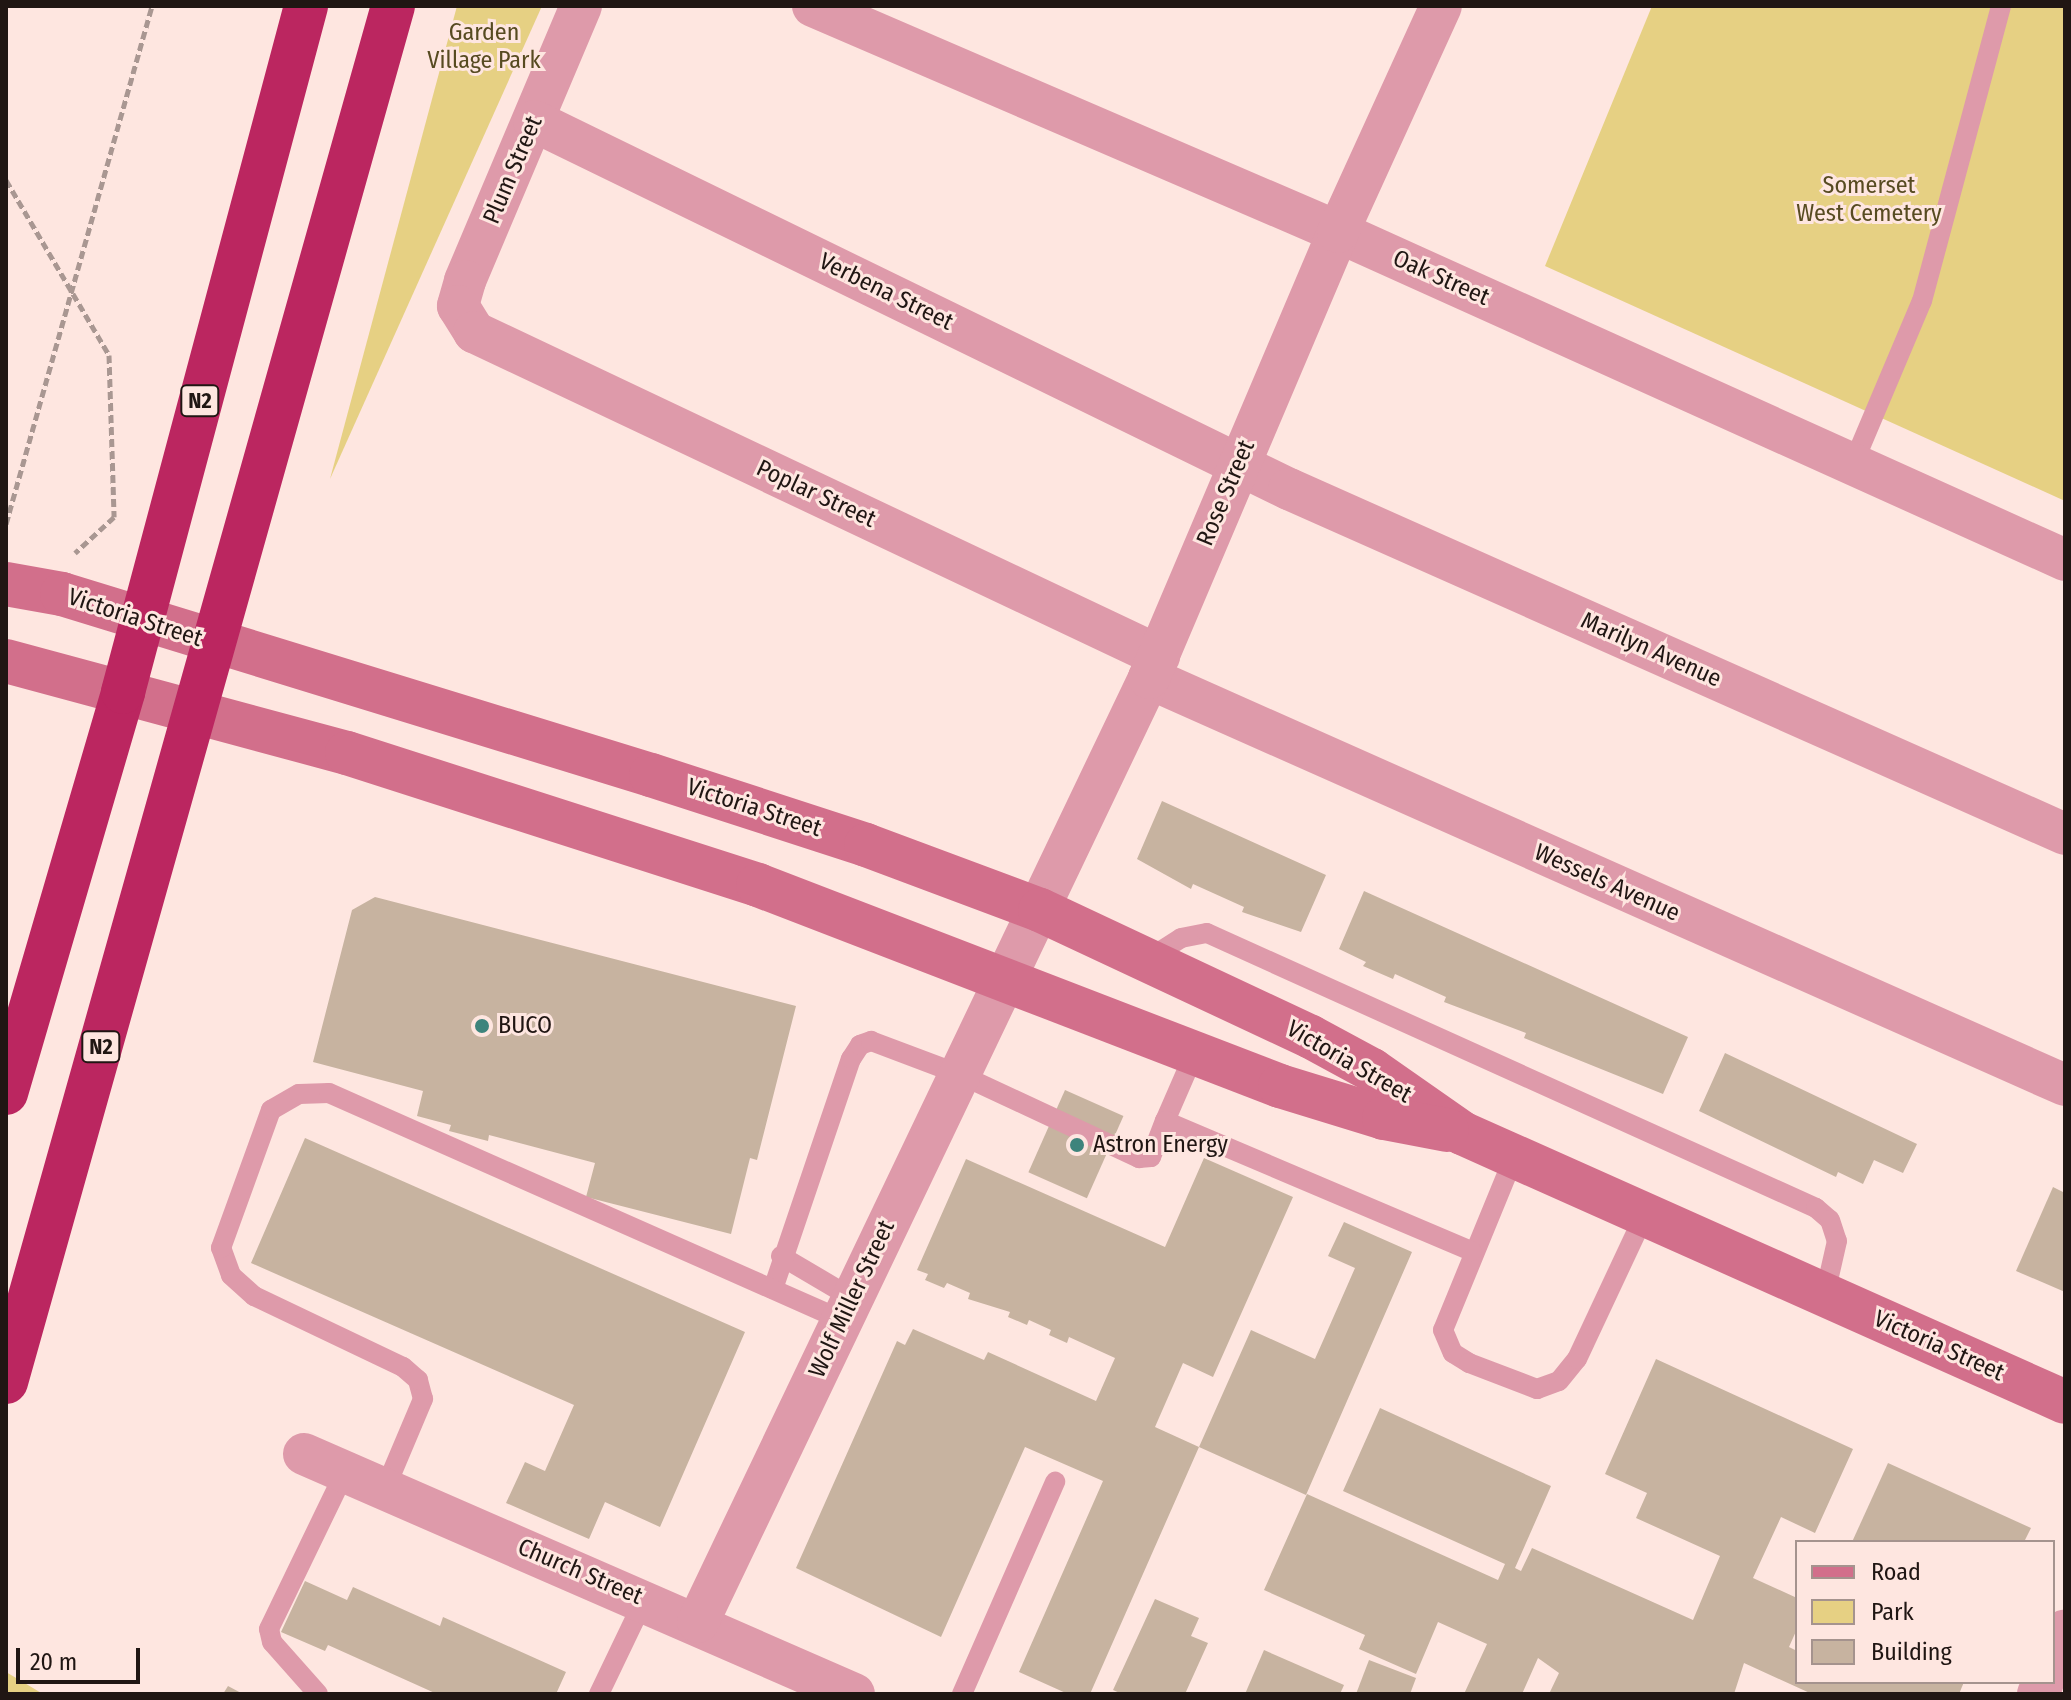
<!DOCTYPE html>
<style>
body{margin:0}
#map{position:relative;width:2071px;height:1700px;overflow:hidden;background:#fee6e0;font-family:"Fira Sans Condensed",sans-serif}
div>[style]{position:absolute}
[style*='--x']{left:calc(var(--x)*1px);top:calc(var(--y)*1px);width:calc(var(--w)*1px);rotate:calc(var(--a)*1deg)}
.green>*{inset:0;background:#e6d083}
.building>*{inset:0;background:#c7b3a0;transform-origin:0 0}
.path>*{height:5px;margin-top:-2.5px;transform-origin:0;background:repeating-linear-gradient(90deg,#a99792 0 8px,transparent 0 12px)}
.lane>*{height:20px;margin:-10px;padding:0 10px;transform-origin:10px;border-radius:10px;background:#de9aaa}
.street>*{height:42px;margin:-21px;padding:0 21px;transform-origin:21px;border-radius:21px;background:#de9aaa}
.secondary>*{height:44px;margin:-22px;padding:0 22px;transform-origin:22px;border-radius:22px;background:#d26f8b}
.highway>*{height:44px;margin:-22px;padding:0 22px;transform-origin:22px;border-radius:22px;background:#bb2660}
.dots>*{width:22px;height:22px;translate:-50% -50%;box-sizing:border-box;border:4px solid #fee6e0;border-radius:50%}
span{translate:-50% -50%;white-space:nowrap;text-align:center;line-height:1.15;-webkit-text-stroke:6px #fee6e0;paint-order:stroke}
.shield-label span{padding:2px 6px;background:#fee6e0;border:2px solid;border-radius:6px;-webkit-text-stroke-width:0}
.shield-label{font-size:22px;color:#201613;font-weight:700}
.park-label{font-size:24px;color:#574b21}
.street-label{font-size:24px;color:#201613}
.poi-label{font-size:24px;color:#201613}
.left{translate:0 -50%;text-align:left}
.frame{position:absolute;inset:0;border:8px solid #201613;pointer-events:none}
.legend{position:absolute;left:1795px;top:1540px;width:260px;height:144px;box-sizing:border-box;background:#fee6e0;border:2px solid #a5938e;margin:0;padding:10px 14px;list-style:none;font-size:24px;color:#201613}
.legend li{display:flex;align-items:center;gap:16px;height:40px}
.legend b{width:40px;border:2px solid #a5938e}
.scale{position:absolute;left:16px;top:1648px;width:124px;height:36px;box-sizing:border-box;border:4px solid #201613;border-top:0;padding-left:10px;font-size:24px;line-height:28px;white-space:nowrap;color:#201613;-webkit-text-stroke:6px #fee6e0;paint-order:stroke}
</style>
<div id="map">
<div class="green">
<i style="clip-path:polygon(457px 6px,542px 6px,330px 479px)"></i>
<i style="clip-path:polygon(1652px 6px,2065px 6px,2065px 501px,1545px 266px)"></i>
<i style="clip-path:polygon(6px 1672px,43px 1694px,6px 1694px)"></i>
</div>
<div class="building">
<i style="clip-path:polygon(1162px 801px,1326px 875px,1301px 932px,1242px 912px,1244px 907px,1193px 884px,1191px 889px,1137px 859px)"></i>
<i style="clip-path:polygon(1364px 891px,1688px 1037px,1663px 1094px,1524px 1038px,1526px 1033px,1444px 1002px,1446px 997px,1395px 974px,1393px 979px,1363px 966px,1366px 962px,1339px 949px)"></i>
<i style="clip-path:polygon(375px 897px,796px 1006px,757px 1160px,750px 1158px,731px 1234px,586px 1197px,595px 1163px,489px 1135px,488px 1141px,449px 1131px,451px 1125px,417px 1116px,423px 1091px,313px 1062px,352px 910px)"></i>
<i style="clip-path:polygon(1725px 1053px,1917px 1144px,1903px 1173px,1874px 1160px,1863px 1184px,1838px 1172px,1836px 1177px,1699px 1111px)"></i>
<i style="left:1065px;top:1090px;width:64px;height:90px;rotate:24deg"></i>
<i style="clip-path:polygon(305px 1138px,745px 1332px,660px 1527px,605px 1502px,589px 1539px,506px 1503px,525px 1462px,545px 1471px,574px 1405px,251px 1263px)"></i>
<i style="clip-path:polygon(1204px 1158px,1293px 1197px,1213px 1377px,1183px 1363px,1155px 1427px,1199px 1447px,1090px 1694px,1068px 1694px,1019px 1672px,1103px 1481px,1025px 1447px,941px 1637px,796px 1568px,897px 1341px,905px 1345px,913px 1329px,984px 1360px,988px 1352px,1096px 1401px,1115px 1358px,1069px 1337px,1067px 1343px,1049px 1335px,1051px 1330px,1029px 1320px,1027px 1325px,1008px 1317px,1010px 1312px,968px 1299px,970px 1293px,947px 1283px,944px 1288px,925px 1280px,928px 1274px,917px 1270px,966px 1159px,1165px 1247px)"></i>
<i style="clip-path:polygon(2053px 1187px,2065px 1193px,2065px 1292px,2016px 1271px)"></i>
<i style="clip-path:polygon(1344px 1222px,1412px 1252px,1306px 1495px,1199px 1447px,1251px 1330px,1315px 1359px,1355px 1268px,1328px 1256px)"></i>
<i style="clip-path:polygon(1656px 1359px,1853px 1449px,1815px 1533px,1781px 1517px,1753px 1578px,1797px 1598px,1797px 1629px,1789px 1647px,1797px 1651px,1797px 1682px,1964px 1682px,1959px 1694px,1812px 1694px,1744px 1663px,1734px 1694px,1549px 1694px,1559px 1673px,1538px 1658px,1522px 1694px,1464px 1694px,1487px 1644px,1438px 1622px,1416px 1674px,1359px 1649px,1365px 1635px,1264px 1590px,1307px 1494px,1498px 1580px,1505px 1564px,1343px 1491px,1380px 1408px,1551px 1486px,1515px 1568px,1521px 1571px,1532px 1548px,1693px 1620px,1720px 1556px,1636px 1518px,1647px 1493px,1605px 1474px)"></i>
<i style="clip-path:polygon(1888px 1463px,2031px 1528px,2024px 1542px,1852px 1542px)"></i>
<i style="clip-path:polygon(305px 1581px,347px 1600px,353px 1587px,440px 1626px,443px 1617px,566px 1672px,556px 1694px,437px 1694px,328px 1645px,325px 1651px,281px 1632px)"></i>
<i style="clip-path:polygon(1155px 1599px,1199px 1618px,1191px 1636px,1208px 1643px,1185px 1694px,1122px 1694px,1113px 1690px)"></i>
<i style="clip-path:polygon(1264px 1650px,1344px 1685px,1340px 1694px,1245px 1694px)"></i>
<i style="clip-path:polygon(1369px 1660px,1416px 1678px,1410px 1694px,1356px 1694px)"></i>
<i style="clip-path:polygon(228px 1686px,243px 1694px,223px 1694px)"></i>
</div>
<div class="path">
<i style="--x:6;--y:180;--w:203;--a:59.5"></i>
<i style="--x:109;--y:355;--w:162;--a:88.2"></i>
<i style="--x:114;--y:517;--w:53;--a:137.3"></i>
<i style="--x:6;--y:524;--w:538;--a:-74.26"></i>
</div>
<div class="lane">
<i style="--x:1853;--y:464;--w:177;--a:-67.1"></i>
<i style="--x:1922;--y:301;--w:305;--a:-75"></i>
<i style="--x:1147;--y:960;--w:40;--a:-32.9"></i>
<i style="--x:1181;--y:938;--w:26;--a:-11"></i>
<i style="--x:1207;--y:933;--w:668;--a:24.3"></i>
<i style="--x:1816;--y:1208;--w:18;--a:41"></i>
<i style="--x:1830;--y:1220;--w:22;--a:72"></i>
<i style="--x:1837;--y:1241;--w:54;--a:102.8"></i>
<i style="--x:1165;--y:1121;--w:75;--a:-66.5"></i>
<i style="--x:1514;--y:1157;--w:187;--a:112.3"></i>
<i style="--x:1443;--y:1330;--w:25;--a:67"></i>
<i style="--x:1453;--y:1353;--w:19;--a:32"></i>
<i style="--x:1469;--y:1363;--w:73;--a:20.9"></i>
<i style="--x:1537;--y:1389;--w:23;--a:-20"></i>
<i style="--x:1559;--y:1381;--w:28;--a:-51"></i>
<i style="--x:1577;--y:1359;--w:158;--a:-64.9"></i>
<i style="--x:781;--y:1256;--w:82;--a:30.6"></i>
<i style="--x:773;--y:1289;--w:243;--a:-71.3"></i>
<i style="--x:851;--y:1059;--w:17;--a:-57"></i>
<i style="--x:860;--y:1045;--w:12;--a:-20"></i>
<i style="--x:871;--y:1041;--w:94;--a:20.6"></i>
<i style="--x:959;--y:1074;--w:199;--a:25"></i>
<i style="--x:1139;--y:1158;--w:12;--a:-5"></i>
<i style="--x:1151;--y:1157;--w:39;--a:-69"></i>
<i style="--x:1165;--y:1121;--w:333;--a:23"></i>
<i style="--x:385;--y:1489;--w:98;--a:-67.1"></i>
<i style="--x:423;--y:1399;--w:20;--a:-105"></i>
<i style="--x:418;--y:1380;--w:20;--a:-139"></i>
<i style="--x:403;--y:1367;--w:165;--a:-154.5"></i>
<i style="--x:254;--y:1296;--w:31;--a:-138"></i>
<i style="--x:231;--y:1275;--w:29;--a:-110"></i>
<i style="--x:221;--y:1248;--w:147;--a:-70.1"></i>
<i style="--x:271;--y:1110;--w:32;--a:-30"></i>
<i style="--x:299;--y:1094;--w:30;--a:-2"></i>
<i style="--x:329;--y:1093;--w:561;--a:23.87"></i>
<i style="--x:318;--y:1694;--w:69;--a:-131.5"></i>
<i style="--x:272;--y:1642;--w:13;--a:-103"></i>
<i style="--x:269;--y:1629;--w:174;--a:-64.2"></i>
<i style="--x:599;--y:1694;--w:104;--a:-64.4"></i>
<i style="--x:962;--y:1694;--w:232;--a:-66.3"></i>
</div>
<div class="street">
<i style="--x:581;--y:6;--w:298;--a:112.9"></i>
<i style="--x:465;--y:281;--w:26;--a:106"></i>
<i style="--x:458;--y:306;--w:31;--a:58"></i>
<i style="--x:474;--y:332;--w:758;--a:25.31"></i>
<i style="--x:813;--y:6;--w:572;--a:23.29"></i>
<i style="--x:1338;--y:232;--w:798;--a:24.28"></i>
<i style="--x:534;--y:121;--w:840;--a:25.99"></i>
<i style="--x:1289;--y:489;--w:849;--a:23.97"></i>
<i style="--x:1149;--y:678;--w:1002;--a:23.96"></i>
<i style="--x:304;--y:1454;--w:600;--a:23.57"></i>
<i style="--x:698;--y:1622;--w:1046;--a:-64.46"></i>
<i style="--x:1149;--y:678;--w:484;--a:-67"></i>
<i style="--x:1338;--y:232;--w:248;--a:-65.5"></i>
<i style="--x:2053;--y:1658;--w:30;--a:-67"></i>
<i style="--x:2038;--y:1694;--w:13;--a:-67"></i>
</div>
<div class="secondary">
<i style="--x:6;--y:584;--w:57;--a:10.1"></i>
<i style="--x:62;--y:594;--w:616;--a:17.08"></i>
<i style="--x:651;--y:775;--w:226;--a:18"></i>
<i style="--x:866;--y:845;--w:186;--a:20.5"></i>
<i style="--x:1040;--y:910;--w:299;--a:25.1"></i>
<i style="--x:1311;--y:1037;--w:69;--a:28.4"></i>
<i style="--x:1372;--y:1070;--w:110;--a:35"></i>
<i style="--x:1462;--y:1133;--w:660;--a:24.04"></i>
<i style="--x:6;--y:661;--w:353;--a:15.1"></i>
<i style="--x:347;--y:753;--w:432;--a:17.8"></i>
<i style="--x:758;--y:885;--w:559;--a:21.06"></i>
<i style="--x:1280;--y:1086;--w:109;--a:17.1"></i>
<i style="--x:1384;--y:1118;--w:64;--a:10.8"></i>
</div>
<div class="highway">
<i style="--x:6;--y:1093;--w:418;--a:-73.7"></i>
<i style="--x:123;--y:692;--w:710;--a:-75.06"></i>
<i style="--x:6;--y:1382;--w:1429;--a:-74.29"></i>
</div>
<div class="dots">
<i style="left:482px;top:1026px;background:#3e847c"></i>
<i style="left:1077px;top:1145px;background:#3e847c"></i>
</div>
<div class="shield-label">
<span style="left:200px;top:401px">N2</span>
<span style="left:101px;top:1047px">N2</span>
</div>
<div class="park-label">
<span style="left:484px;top:47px">Garden<br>Village Park</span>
<span style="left:1869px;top:200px">Somerset<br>West Cemetery</span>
</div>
<div class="street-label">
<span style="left:513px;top:170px;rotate:-67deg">Plum Street</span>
<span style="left:1441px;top:278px;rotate:24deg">Oak Street</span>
<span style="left:886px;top:292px;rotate:26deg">Verbena Street</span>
<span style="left:1226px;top:493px;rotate:-67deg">Rose Street</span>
<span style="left:816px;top:494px;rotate:25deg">Poplar Street</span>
<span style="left:135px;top:618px;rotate:18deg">Victoria Street</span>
<span style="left:1651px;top:650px;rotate:24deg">Marilyn Avenue</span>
<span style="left:754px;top:808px;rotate:18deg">Victoria Street</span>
<span style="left:1607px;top:883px;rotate:24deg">Wessels Avenue</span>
<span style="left:1349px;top:1062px;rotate:30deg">Victoria Street</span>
<span style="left:852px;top:1299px;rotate:-65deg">Wolf Miller Street</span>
<span style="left:1939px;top:1346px;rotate:24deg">Victoria Street</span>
<span style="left:580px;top:1572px;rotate:23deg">Church Street</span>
</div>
<div class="poi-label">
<span class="left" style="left:498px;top:1026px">BUCO</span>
<span class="left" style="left:1093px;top:1145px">Astron Energy</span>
</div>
<div class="frame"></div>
<ul class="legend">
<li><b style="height:10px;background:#d26f8b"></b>Road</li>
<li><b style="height:22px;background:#e6d083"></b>Park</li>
<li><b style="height:22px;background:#c7b3a0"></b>Building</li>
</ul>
<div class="scale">20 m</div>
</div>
